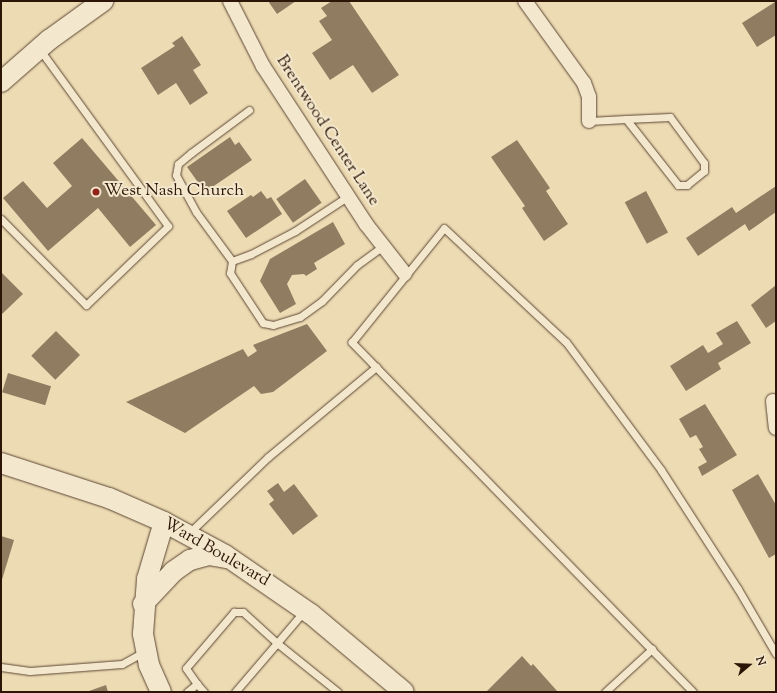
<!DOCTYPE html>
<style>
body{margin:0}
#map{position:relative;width:777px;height:693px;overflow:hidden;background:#eddbb4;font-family:"Sorts Mill Goudy",serif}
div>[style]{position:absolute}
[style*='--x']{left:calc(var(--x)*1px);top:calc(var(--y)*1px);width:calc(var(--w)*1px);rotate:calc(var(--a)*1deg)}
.building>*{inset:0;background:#907c60;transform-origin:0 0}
.roads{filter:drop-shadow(0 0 1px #5c4632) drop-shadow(0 0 1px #5c4632)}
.lane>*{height:7px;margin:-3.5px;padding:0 3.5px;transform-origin:3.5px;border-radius:3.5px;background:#f3e8ce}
.street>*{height:14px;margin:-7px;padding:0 7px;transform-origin:7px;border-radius:7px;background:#f3e8ce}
.secondary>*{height:20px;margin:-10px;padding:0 10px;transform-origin:10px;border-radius:10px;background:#f3e8ce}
.dots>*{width:11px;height:11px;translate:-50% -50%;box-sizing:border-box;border:2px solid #f3e8ce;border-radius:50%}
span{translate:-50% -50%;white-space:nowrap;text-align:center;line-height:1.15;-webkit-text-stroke:4px #f3e8ce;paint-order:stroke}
.street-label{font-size:17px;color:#2c1506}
.poi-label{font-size:17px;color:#2c1506}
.left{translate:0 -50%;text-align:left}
.frame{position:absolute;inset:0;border:2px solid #2c1506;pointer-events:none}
.north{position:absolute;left:729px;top:645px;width:40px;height:40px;-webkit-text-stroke:3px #f3e8ce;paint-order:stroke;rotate:71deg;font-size:11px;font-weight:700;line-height:16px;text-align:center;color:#2c1506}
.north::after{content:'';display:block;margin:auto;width:14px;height:18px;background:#2c1506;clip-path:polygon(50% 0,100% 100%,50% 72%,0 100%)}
</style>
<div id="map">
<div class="building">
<i style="clip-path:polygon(268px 1px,296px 1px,277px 14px)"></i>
<i style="clip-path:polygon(332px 1px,349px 1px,399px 75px,372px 93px,353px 65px,330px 80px,312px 53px,332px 40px,319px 21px,327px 16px,321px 8px)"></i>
<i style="clip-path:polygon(775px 2px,776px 35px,757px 47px,742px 23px)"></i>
<i style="clip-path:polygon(182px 36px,201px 65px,193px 70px,208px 93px,190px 105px,176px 83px,158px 95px,141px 68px,175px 46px,172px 43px)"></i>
<i style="clip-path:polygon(230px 137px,235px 145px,239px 142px,252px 160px,205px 192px,187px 167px)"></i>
<i style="clip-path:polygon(82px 138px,156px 225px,130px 247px,98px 208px,48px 251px,3px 198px,23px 181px,47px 208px,72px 186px,53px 163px)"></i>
<i style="clip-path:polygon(517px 140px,550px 188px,546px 191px,568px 224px,544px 241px,522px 208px,525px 206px,491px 157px)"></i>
<i style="left:305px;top:179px;width:29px;height:35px;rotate:55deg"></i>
<i style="clip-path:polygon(776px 186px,776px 212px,749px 231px,745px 224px,698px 256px,686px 238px,732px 207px,736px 213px)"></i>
<i style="clip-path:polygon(261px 191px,267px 199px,271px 197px,282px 214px,246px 238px,227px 211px,251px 195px,253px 197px)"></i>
<i style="left:646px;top:191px;width:47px;height:24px;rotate:62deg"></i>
<i style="clip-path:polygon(333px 222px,345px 244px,314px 263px,317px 269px,306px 276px,304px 274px,292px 275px,287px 284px,296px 304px,280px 313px,260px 281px,270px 259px)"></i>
<i style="clip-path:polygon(1px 272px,23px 294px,1px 315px)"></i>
<i style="clip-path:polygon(776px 285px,776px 321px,766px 328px,751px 305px)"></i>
<i style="clip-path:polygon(737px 321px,751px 343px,718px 363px,721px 369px,686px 391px,670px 366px,703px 345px,708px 353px,723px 344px,716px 333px)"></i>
<i style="clip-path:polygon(307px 324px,327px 351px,273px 392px,261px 394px,254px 386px,185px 433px,126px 402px,243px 349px,248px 357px,257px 351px,253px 345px)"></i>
<i style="left:56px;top:331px;width:34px;height:35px;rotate:45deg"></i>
<i style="left:8px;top:373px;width:45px;height:20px;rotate:17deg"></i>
<i style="clip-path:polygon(705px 404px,737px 455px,702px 476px,698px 467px,707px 462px,699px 449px,703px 447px,696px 435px,690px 438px,679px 419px)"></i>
<i style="clip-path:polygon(758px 474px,776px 505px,776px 554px,769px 558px,732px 490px)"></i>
<i style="clip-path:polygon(278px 483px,284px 492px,294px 484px,318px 516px,293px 535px,269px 504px,274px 500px,267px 491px)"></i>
<i style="clip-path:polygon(1px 536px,14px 540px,1px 583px)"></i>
<i style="clip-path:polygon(522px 656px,531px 666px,533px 664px,558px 692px,486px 692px)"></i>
<i style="clip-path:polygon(106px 685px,108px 692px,89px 692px,89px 691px)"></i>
</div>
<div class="roads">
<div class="lane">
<i style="--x:249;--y:110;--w:72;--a:143.4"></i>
<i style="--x:191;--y:153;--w:17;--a:140"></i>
<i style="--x:178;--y:164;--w:11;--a:100"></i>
<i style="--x:176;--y:175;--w:42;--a:61.6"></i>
<i style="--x:196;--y:212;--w:61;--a:53.7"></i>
<i style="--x:232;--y:261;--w:20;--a:-20"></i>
<i style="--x:251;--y:254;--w:50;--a:-27.6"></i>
<i style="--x:295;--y:231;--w:62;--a:-33.2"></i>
<i style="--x:589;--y:121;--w:37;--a:-3"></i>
<i style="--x:626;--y:119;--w:44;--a:-2.6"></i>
<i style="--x:670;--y:117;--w:57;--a:53.5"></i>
<i style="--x:704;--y:163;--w:8;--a:90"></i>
<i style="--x:704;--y:171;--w:22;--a:141"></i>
<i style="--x:687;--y:185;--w:9;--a:180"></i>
<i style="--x:678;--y:185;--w:84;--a:-128.2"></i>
<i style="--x:1;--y:219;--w:121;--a:45.3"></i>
<i style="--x:86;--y:305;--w:114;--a:-43.9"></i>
<i style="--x:168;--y:226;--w:218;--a:-126"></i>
<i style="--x:232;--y:261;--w:12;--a:99"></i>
<i style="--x:230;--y:273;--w:60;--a:56.6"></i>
<i style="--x:263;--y:323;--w:10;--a:11"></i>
<i style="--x:273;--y:325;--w:28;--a:-17"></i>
<i style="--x:300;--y:317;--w:27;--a:-36"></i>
<i style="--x:322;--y:301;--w:50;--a:-45.8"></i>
<i style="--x:357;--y:265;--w:32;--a:-36"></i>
<i style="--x:188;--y:534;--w:111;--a:-43.9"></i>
<i style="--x:268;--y:457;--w:141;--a:-39.8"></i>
<i style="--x:1;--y:667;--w:29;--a:8"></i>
<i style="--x:30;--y:671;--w:92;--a:-4.4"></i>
<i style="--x:122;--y:664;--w:26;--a:-29"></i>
<i style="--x:197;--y:684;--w:11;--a:49"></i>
<i style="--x:187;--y:692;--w:13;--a:-39"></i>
<i style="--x:197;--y:684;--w:19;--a:-125"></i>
<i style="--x:186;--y:668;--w:74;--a:-49.4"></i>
<i style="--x:234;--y:612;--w:9;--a:0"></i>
<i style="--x:243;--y:612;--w:46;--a:42.4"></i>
<i style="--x:277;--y:643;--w:42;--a:-49.8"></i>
<i style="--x:235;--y:692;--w:65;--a:-49.4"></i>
<i style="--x:277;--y:643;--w:78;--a:38.8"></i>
<i style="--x:605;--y:692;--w:64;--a:-42.5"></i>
<i style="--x:693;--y:692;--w:489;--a:-134.3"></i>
<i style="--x:352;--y:342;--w:146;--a:-51.1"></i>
<i style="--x:444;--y:228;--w:167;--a:43.1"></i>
<i style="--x:566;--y:342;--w:159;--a:53.4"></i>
<i style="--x:661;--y:470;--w:142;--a:57.1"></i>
<i style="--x:738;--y:589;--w:75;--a:59.7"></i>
</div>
<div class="street">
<i style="--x:230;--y:1;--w:73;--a:63.1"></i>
<i style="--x:263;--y:66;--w:189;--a:56.9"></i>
<i style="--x:366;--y:224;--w:63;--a:52"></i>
<i style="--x:525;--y:1;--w:101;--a:54.3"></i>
<i style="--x:584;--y:83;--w:15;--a:70"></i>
<i style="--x:589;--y:97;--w:24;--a:90"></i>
<i style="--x:773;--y:401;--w:27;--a:84"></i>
</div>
<div class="secondary">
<i style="--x:1;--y:82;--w:64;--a:-41.2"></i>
<i style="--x:49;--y:40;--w:67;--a:-35.8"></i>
<i style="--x:1;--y:463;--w:114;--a:18"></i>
<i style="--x:109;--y:498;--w:60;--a:23.6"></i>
<i style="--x:164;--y:522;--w:69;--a:28.4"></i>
<i style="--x:225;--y:555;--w:104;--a:34.5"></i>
<i style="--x:311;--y:614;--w:121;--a:40"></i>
<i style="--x:143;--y:604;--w:45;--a:-46.8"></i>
<i style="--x:174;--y:571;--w:19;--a:-35"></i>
<i style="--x:190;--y:560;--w:20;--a:-15"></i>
<i style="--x:209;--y:555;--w:17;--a:10"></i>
<i style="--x:161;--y:692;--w:30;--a:-114"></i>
<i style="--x:149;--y:665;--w:32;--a:-101"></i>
<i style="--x:143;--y:634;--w:55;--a:-85.8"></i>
<i style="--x:147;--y:579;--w:59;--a:-73.4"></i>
</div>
</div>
<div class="dots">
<i style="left:96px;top:192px;background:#8f2418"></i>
</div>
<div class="street-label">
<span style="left:327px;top:131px;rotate:57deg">Brentwood Center Lane</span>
<span style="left:216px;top:553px;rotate:30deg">Ward Boulevard</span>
</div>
<div class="poi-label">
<span class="left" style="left:104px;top:192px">West Nash Church</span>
</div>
<div class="frame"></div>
<div class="north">N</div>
</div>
